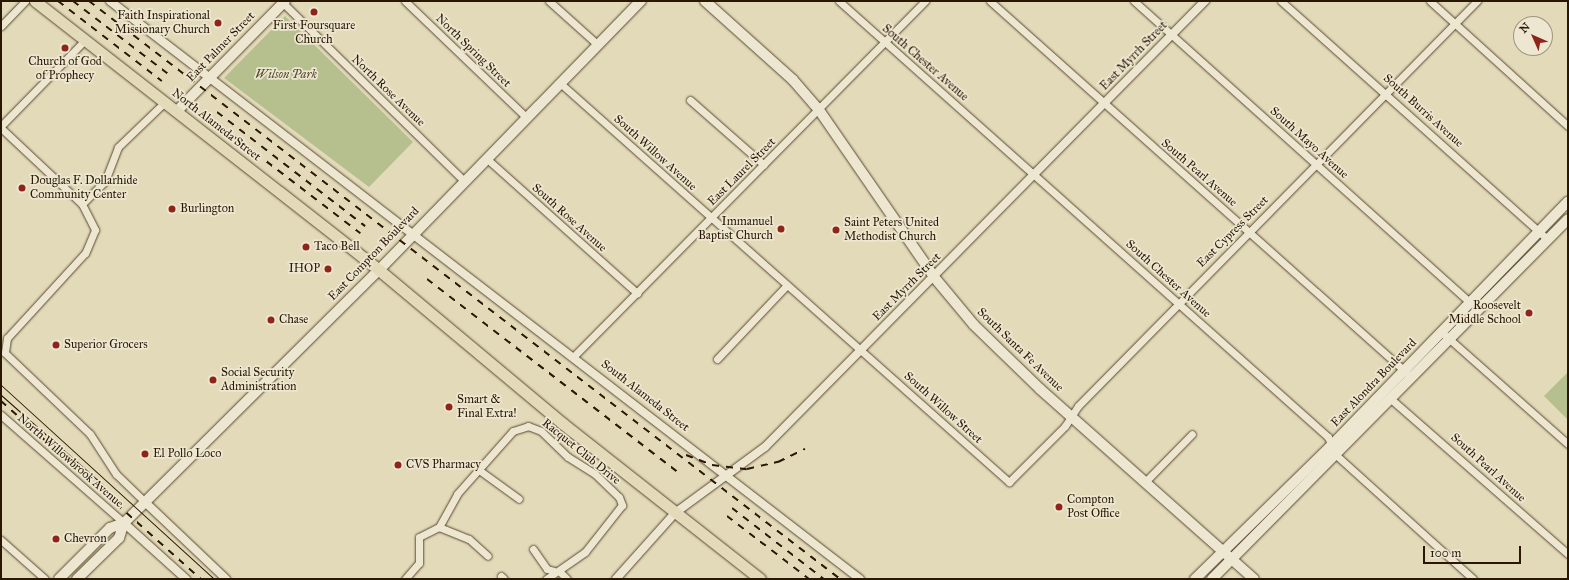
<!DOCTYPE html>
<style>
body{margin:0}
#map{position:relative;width:1569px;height:580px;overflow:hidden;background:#e3dab9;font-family:"IM FELL Great Primer",serif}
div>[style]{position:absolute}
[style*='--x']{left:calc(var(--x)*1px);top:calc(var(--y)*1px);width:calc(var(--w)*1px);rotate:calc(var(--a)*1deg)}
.green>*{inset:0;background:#b6bf8e}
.roads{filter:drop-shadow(0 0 1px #58482f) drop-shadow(0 0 1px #58482f)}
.minor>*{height:7px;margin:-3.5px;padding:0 3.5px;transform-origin:3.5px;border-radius:3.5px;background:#ede7d2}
.tertiary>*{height:8px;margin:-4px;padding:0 4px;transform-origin:4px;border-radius:4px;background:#ede7d2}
.secondary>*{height:10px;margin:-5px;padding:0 5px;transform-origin:5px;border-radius:5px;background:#ede7d2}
.primary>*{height:11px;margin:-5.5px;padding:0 5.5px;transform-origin:5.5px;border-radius:5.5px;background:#e3dab9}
.tram>*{height:1px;margin:-0.5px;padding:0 0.5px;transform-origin:0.5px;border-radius:0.5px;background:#291701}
.rail>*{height:2px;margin-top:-1px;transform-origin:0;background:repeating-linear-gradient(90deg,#291701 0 7px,transparent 0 14px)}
.dots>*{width:11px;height:11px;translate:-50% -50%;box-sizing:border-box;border:2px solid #ede7d2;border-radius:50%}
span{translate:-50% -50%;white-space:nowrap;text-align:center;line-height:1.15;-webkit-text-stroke:3.5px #ede7d2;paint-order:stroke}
.poi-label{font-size:12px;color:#291701}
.right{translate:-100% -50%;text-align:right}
.left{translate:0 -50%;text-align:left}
.street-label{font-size:12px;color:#291701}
.park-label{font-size:12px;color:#53492b;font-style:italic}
.frame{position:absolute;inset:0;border:2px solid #291701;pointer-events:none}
.north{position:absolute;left:1513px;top:16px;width:40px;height:40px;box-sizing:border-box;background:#ede7d2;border:1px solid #9f947e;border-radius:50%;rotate:315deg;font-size:11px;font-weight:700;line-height:16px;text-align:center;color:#291701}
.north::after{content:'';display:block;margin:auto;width:14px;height:18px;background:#8f2418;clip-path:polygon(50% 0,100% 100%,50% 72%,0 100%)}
.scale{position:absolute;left:1423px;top:546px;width:98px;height:18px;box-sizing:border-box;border:2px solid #291701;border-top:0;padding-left:5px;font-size:12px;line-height:14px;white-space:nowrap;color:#291701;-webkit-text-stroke:3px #ede7d2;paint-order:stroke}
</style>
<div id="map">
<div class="green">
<i style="clip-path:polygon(285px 16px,413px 142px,369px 187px,224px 78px)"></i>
<i style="clip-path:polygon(1568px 372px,1568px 420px,1544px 396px)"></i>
</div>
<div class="roads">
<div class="minor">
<i style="--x:281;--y:1;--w:255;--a:44.5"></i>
<i style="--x:405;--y:1;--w:168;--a:43.8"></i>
<i style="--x:549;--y:1;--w:66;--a:41.9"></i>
<i style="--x:839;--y:1;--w:655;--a:41.72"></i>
<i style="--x:1328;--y:437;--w:20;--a:66"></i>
<i style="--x:1336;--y:455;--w:185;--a:42.1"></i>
<i style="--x:990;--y:1;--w:560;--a:41.74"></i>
<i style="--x:1134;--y:1;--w:452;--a:41.9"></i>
<i style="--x:1281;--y:1;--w:358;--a:41.8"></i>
<i style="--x:1430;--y:1;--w:186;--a:42.2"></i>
<i style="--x:1;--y:26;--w:35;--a:-46"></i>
<i style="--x:560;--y:83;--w:601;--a:41.63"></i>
<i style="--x:1009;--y:482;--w:79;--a:-45"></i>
<i style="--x:1065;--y:426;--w:24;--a:-57"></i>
<i style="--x:1078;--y:406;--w:569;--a:-45.43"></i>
<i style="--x:690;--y:100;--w:98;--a:41.3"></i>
<i style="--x:1;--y:126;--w:120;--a:-45.7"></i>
<i style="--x:1;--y:128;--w:111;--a:43.2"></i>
<i style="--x:82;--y:204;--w:29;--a:63"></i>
<i style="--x:95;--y:230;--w:25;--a:113"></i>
<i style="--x:85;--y:253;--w:115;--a:132.5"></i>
<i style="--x:7;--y:338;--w:15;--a:98"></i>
<i style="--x:5;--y:353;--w:117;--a:43.6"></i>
<i style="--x:90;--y:434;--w:48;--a:57"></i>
<i style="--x:116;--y:474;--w:40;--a:44"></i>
<i style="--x:486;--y:158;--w:203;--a:41.8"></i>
<i style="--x:82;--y:204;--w:33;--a:-45"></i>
<i style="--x:105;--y:181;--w:36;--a:-69"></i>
<i style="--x:118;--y:147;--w:65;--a:-43.8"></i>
<i style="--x:1446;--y:336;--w:163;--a:41.5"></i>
<i style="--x:573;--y:357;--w:501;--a:-45.32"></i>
<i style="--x:717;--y:359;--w:100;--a:-46.6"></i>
<i style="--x:1392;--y:400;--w:234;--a:41.2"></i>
<i style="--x:1;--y:415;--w:164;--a:41.3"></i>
<i style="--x:479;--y:470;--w:49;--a:35.9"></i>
<i style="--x:1145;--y:482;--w:67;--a:-45.6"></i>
<i style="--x:439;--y:527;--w:32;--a:22"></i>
<i style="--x:469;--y:539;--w:25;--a:42"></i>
<i style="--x:1;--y:540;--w:59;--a:41.6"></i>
<i style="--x:533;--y:549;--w:24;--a:55"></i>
<i style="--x:547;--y:569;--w:7;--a:16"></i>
<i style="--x:559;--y:571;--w:11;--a:45"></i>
<i style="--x:501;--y:576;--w:4;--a:45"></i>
<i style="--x:405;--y:579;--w:21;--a:-49"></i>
<i style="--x:419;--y:563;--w:26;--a:-90"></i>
<i style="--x:419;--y:537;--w:22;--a:-27"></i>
<i style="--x:439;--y:527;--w:38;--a:-61"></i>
<i style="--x:457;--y:494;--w:84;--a:-48.4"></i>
<i style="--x:513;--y:431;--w:16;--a:-18"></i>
<i style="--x:528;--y:426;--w:14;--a:21"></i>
<i style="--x:541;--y:431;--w:37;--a:44"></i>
<i style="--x:568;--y:457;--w:32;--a:32"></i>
<i style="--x:595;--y:474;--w:33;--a:44"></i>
<i style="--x:619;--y:497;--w:9;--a:69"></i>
<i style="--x:622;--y:505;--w:60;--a:128.2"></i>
<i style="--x:585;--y:552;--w:47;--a:145.3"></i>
</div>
<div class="tertiary">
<i style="--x:110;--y:1;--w:947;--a:37.62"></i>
<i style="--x:145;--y:502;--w:112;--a:43.5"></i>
<i style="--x:124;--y:523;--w:84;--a:42.1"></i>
<i style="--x:616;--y:579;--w:89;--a:-48.2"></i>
<i style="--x:675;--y:513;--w:112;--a:-36.3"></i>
<i style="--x:765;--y:447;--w:627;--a:-45.39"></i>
</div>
<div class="secondary">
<i style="--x:705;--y:1;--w:118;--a:41.9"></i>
<i style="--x:793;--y:80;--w:40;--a:49"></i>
<i style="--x:819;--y:110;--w:203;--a:55.4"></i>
<i style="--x:934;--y:277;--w:62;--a:50.2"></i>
<i style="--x:974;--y:325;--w:92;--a:44.1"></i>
<i style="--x:1040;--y:389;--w:286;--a:41.6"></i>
<i style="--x:177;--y:111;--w:154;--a:-45.5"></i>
<i style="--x:59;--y:579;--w:72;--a:-45"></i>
<i style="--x:110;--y:528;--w:15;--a:-20"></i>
<i style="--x:77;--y:579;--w:59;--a:-44.3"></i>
<i style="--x:119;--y:538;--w:16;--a:-72"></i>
<i style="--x:124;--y:523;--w:359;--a:-44.8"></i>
<i style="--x:379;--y:270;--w:376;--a:-45.8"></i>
<i style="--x:1195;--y:579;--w:189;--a:-44.4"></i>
<i style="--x:1330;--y:447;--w:342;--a:-45.9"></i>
<i style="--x:1212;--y:579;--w:506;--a:-45.32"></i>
</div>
<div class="primary">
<i style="--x:35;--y:1;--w:437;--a:38"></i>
<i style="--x:379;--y:270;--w:239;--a:39.9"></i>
<i style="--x:562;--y:423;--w:252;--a:38.2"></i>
</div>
</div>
<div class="tram">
<i style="--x:1;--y:385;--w:288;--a:42.3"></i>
<i style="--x:1;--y:395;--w:136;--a:41.4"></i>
</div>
<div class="rail">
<i style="--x:58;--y:1;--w:131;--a:37.6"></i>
<i style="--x:73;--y:1;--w:120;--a:37.5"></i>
<i style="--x:89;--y:1;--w:948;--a:37.58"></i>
<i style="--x:217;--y:112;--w:187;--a:37.6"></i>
<i style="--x:211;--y:119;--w:188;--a:37.4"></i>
<i style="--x:427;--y:279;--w:319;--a:37.6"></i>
<i style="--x:1;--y:401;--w:268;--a:41.7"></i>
<i style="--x:686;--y:455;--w:28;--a:21"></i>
<i style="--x:712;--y:465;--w:35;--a:7"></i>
<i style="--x:747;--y:469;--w:32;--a:-13"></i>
<i style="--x:778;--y:462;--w:30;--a:-26"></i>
<i style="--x:732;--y:508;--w:116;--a:37.7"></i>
<i style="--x:727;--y:516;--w:103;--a:37.5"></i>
</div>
<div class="dots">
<i style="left:314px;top:12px;background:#8f2418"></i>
<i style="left:218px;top:23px;background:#8f2418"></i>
<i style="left:65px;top:48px;background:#8f2418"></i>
<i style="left:22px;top:188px;background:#8f2418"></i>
<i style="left:172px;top:209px;background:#8f2418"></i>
<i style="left:781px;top:229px;background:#8f2418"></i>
<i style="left:836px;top:230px;background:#8f2418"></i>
<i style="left:306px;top:247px;background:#8f2418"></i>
<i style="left:328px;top:269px;background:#8f2418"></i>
<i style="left:1529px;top:313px;background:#8f2418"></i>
<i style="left:271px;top:320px;background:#8f2418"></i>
<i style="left:56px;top:345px;background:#8f2418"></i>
<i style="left:213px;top:380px;background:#8f2418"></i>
<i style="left:449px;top:407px;background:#8f2418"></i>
<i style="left:145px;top:454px;background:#8f2418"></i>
<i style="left:398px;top:465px;background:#8f2418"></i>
<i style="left:1059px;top:507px;background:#8f2418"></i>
<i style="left:56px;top:539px;background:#8f2418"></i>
</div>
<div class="poi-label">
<span class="right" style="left:210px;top:23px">Faith Inspirational<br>Missionary Church</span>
<span style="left:314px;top:33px">First Foursquare<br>Church</span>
<span style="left:65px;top:69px">Church of God<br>of Prophecy</span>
<span class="left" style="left:30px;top:188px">Douglas F. Dollarhide<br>Community Center</span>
<span class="left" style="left:180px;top:209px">Burlington</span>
<span class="right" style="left:773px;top:229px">Immanuel<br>Baptist Church</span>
<span class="left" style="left:844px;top:230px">Saint Peters United<br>Methodist Church</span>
<span class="left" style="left:314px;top:247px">Taco Bell</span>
<span class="right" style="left:320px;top:269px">IHOP</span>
<span class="right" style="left:1521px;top:313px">Roosevelt<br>Middle School</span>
<span class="left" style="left:279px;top:320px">Chase</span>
<span class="left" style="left:64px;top:345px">Superior Grocers</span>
<span class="left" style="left:221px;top:380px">Social Security<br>Administration</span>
<span class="left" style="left:457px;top:407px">Smart &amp;<br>Final Extra!</span>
<span class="left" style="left:153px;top:454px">El Pollo Loco</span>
<span class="left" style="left:406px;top:465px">CVS Pharmacy</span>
<span class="left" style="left:1067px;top:507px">Compton<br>Post Office</span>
<span class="left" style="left:64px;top:539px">Chevron</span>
</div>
<div class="street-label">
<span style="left:221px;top:47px;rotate:-46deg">East Palmer Street</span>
<span style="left:473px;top:51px;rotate:44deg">North Spring Street</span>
<span style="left:1134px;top:56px;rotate:-46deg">East Myrrh Street</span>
<span style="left:925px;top:63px;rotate:41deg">South Chester Avenue</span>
<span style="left:388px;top:91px;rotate:44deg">North Rose Avenue</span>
<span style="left:1423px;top:111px;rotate:42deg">South Burris Avenue</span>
<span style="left:216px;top:125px;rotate:38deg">North Alameda Street</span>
<span style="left:1309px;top:143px;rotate:42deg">South Mayo Avenue</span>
<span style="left:655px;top:153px;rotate:42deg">South Willow Avenue</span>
<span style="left:742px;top:172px;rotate:-45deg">East Laurel Street</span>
<span style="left:1199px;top:173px;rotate:41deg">South Pearl Avenue</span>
<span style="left:569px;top:218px;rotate:42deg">South Rose Avenue</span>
<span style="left:1233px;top:232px;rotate:-45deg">East Cypress Street</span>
<span style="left:374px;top:254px;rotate:-46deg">East Compton Boulevard</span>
<span style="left:1168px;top:279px;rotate:42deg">South Chester Avenue</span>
<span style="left:907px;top:287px;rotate:-45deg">East Myrrh Street</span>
<span style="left:1020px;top:350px;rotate:44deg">South Santa Fe Avenue</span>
<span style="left:1374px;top:383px;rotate:-46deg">East Alondra Boulevard</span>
<span style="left:645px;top:396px;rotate:38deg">South Alameda Street</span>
<span style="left:943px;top:408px;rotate:42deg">South Willow Street</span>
<span style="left:581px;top:452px;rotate:39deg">Racquet Club Drive</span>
<span style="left:70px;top:461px;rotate:41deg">North Willowbrook Avenue</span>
<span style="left:1488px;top:468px;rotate:42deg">South Pearl Avenue</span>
</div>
<div class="park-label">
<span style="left:286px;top:75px">Wilson Park</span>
</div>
<div class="frame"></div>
<div class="north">N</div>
<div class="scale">100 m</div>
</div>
